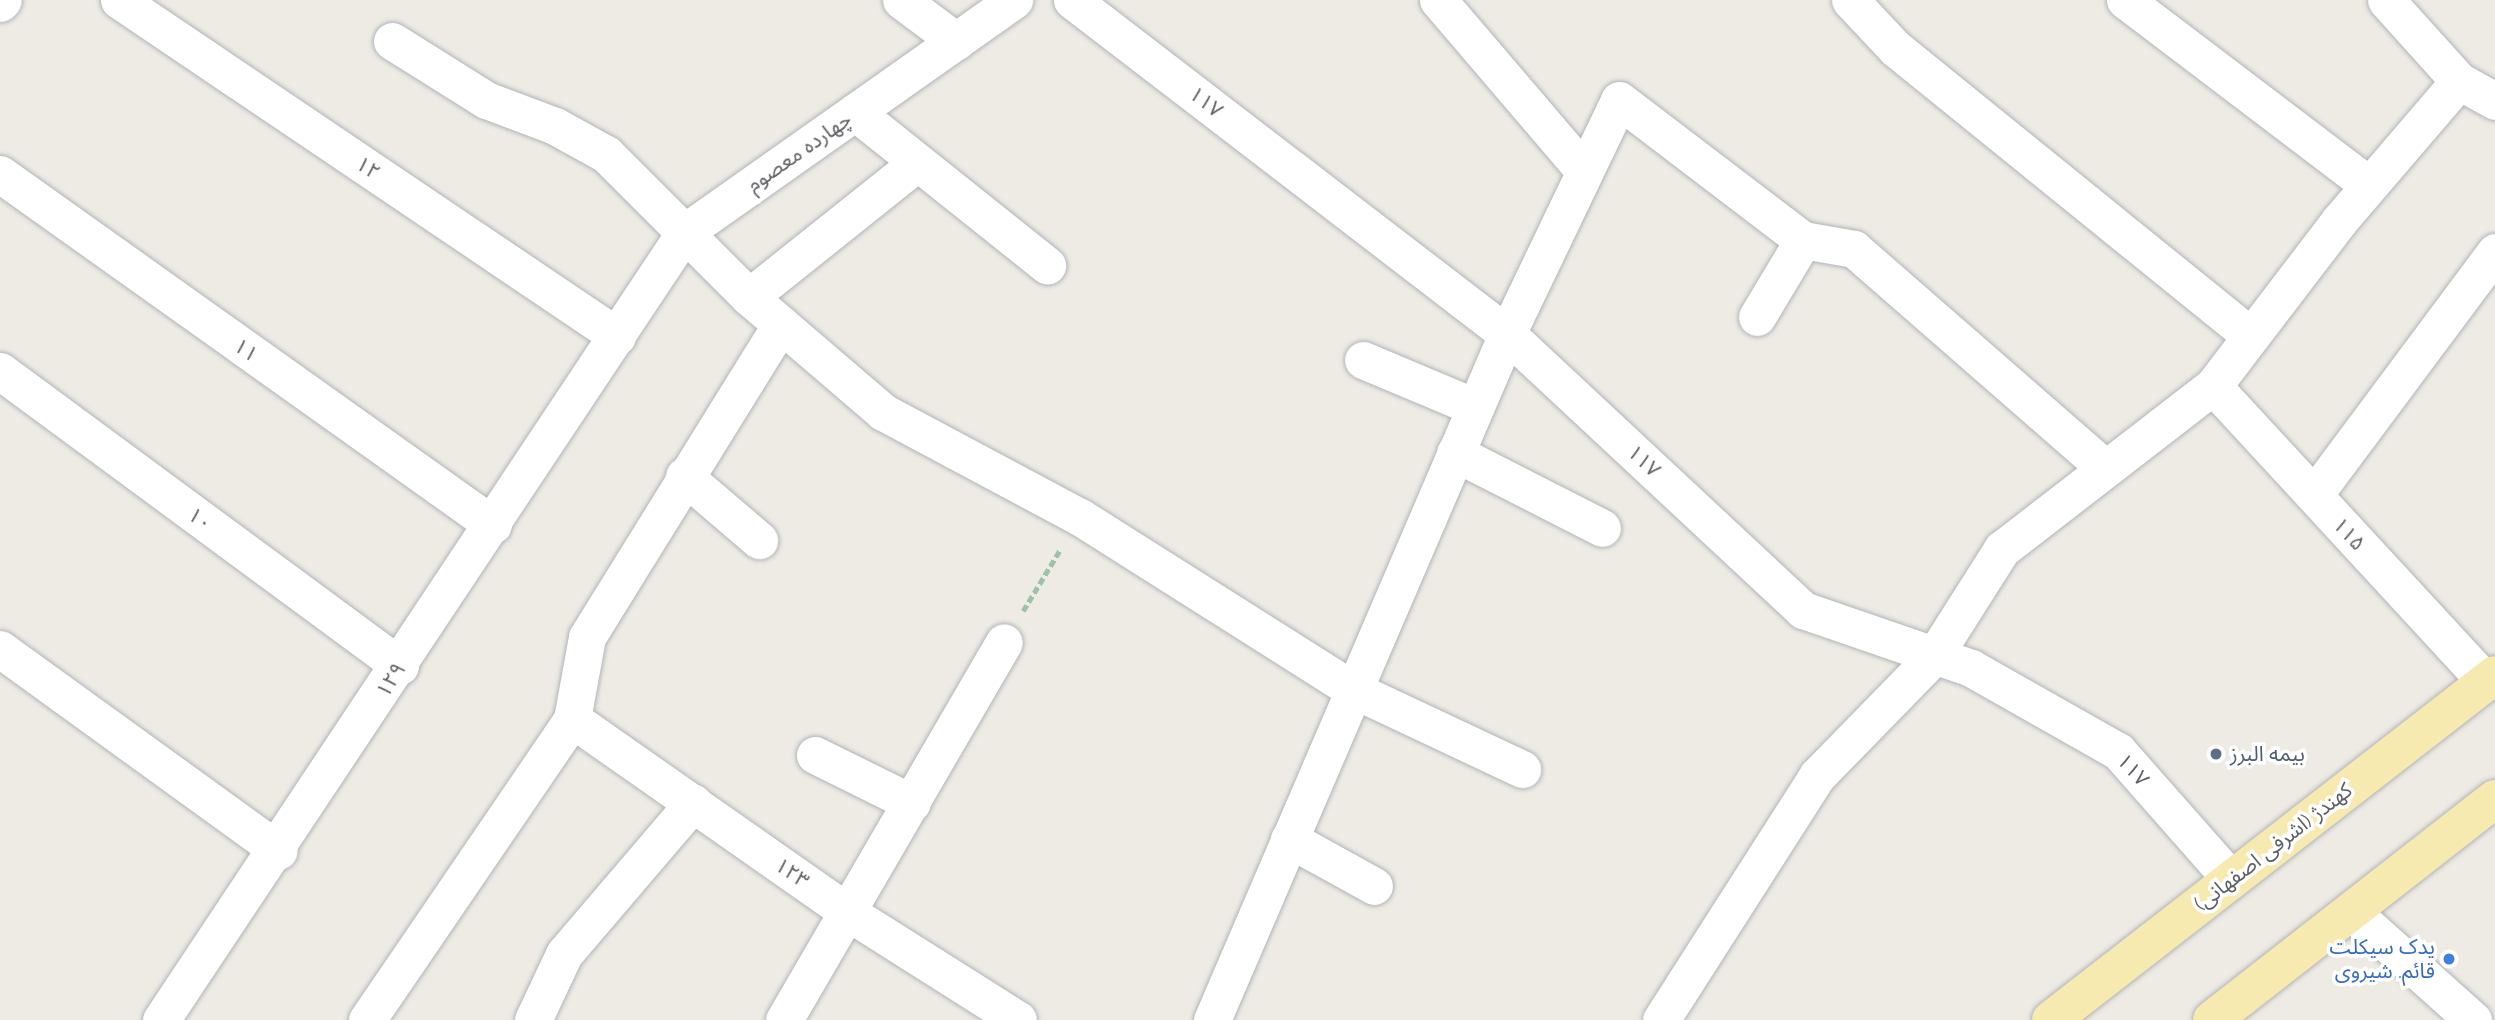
<!DOCTYPE html>
<meta charset="utf-8">
<style>
body{margin:0}
#map{position:relative;width:2495px;height:1020px;overflow:hidden;background:#edebe4;font-family:Raleway,"Noto Sans Arabic",sans-serif}
div>[style]{position:absolute}
[style*='--x']{left:calc(var(--x)*1px);top:calc(var(--y)*1px);width:calc(var(--w)*1px);rotate:calc(var(--a)*1deg)}
.path>*{height:4.5px;margin-top:-2.25px;transform-origin:0;background:repeating-linear-gradient(90deg,#9dc2a8 0 7px,transparent 0 10.5px)}
.roads{filter:drop-shadow(0 0 2px #b1b4b8) drop-shadow(0 0 2px #b1b4b8)}
.minor>*{height:37px;margin:-18.5px;padding:0 18.5px;transform-origin:18.5px;border-radius:18.5px;background:#fff}
.primary>*{height:38px;margin:-19px;padding:0 19px;transform-origin:19px;border-radius:19px;background:#f6eab0}
.dots>*{width:19px;height:19px;translate:-50% -50%;box-sizing:border-box;border:4px solid #fff;border-radius:50%}
span{translate:-50% -50%;white-space:nowrap;text-align:center;line-height:1.15;-webkit-text-stroke:7px #fff;paint-order:stroke}
.street-label{font-size:21px;color:#5c5f63}
.service-label{font-size:21px;color:#4e5e75}
.left{translate:0 -50%;text-align:left}
.shop-label{font-size:21px;color:#366cbe}
.right{translate:-100% -50%;text-align:right}
</style>
<div id="map">
<div class="path">
<i style="--x:1023;--y:611;--w:71;--a:-58.8"></i>
</div>
<div class="roads">
<div class="minor">
<i style="--x:119;--y:0;--w:601;--a:34.01"></i>
<i style="--x:901;--y:0;--w:69;--a:36.7"></i>
<i style="--x:1072;--y:0;--w:548;--a:37.52"></i>
<i style="--x:1507;--y:334;--w:405;--a:43"></i>
<i style="--x:1803;--y:610;--w:178;--a:19"></i>
<i style="--x:1971;--y:668;--w:169;--a:29.5"></i>
<i style="--x:2118;--y:751;--w:171;--a:48.6"></i>
<i style="--x:1438;--y:0;--w:225;--a:49.5"></i>
<i style="--x:1850;--y:0;--w:66;--a:46.8"></i>
<i style="--x:1895;--y:48;--w:458;--a:39"></i>
<i style="--x:2125;--y:0;--w:306;--a:37.2"></i>
<i style="--x:2386;--y:0;--w:109;--a:48"></i>
<i style="--x:0;--y:3;--w:4;--a:-45"></i>
<i style="--x:392;--y:41;--w:111;--a:32.1"></i>
<i style="--x:486;--y:100;--w:74;--a:20.6"></i>
<i style="--x:555;--y:126;--w:58;--a:28.8"></i>
<i style="--x:606;--y:154;--w:202;--a:45"></i>
<i style="--x:749;--y:297;--w:177;--a:40.6"></i>
<i style="--x:883;--y:412;--w:223;--a:28.1"></i>
<i style="--x:1080;--y:517;--w:324;--a:32.3"></i>
<i style="--x:1354;--y:690;--w:186;--a:25.2"></i>
<i style="--x:855;--y:112;--w:246;--a:38.6"></i>
<i style="--x:0;--y:174;--w:605;--a:35.45"></i>
<i style="--x:749;--y:297;--w:215;--a:-38.6"></i>
<i style="--x:1757;--y:317;--w:90;--a:-59.1"></i>
<i style="--x:1363;--y:360;--w:121;--a:22.8"></i>
<i style="--x:0;--y:371;--w:497;--a:36.4"></i>
<i style="--x:2213;--y:386;--w:403;--a:47.3"></i>
<i style="--x:1455;--y:453;--w:165;--a:27"></i>
<i style="--x:684;--y:476;--w:99;--a:40.5"></i>
<i style="--x:2314;--y:495;--w:303;--a:-53.3"></i>
<i style="--x:0;--y:649;--w:344;--a:35.9"></i>
<i style="--x:572;--y:719;--w:338;--a:35"></i>
<i style="--x:849;--y:913;--w:200;--a:32.3"></i>
<i style="--x:815;--y:755;--w:108;--a:26.3"></i>
<i style="--x:1289;--y:839;--w:97;--a:28.9"></i>
<i style="--x:2351;--y:911;--w:164;--a:41.8"></i>
<i style="--x:161;--y:1020;--w:946;--a:-56.38"></i>
<i style="--x:685;--y:232;--w:403;--a:-35.2"></i>
<i style="--x:367;--y:1020;--w:364;--a:-55.7"></i>
<i style="--x:572;--y:719;--w:83;--a:-79.6"></i>
<i style="--x:587;--y:637;--w:368;--a:-58.2"></i>
<i style="--x:533;--y:1020;--w:73;--a:-64.8"></i>
<i style="--x:564;--y:954;--w:199;--a:-49.5"></i>
<i style="--x:784;--y:1020;--w:437;--a:-59.8"></i>
<i style="--x:1212;--y:1020;--w:747;--a:-66.73"></i>
<i style="--x:1507;--y:334;--w:259;--a:-64.4"></i>
<i style="--x:1619;--y:100;--w:231;--a:37.3"></i>
<i style="--x:1803;--y:240;--w:52;--a:10"></i>
<i style="--x:1854;--y:249;--w:333;--a:41.1"></i>
<i style="--x:1661;--y:1020;--w:290;--a:-57.4"></i>
<i style="--x:1817;--y:776;--w:168;--a:-45.7"></i>
<i style="--x:1934;--y:656;--w:127;--a:-57.6"></i>
<i style="--x:2002;--y:549;--w:267;--a:-37.7"></i>
<i style="--x:2213;--y:386;--w:208;--a:-52.6"></i>
<i style="--x:2339;--y:221;--w:184;--a:-49.4"></i>
<i style="--x:2459;--y:81;--w:41;--a:29.1"></i>
</div>
<div class="primary">
<i style="--x:2051;--y:1020;--w:562;--a:-37.85"></i>
<i style="--x:2212;--y:1020;--w:359;--a:-38"></i>
</div>
</div>
<div class="dots">
<i style="left:2216px;top:754px;background:#5c6f8a"></i>
<i style="left:2449px;top:959px;background:#3f7fe0"></i>
</div>
<div class="street-label">
<span style="left:1206px;top:102px;rotate:38deg">۱۱۷</span>
<span style="left:799px;top:152px;rotate:-35deg">چهارده معصوم</span>
<span style="left:368px;top:168px;rotate:34deg">۱۲</span>
<span style="left:246px;top:350px;rotate:35deg">۱۱</span>
<span style="left:1644px;top:461px;rotate:43deg">۱۱۷</span>
<span style="left:200px;top:519px;rotate:36deg">۱۰</span>
<span style="left:2349px;top:534px;rotate:47deg">۱۱۵</span>
<span style="left:391px;top:680px;rotate:-57deg">۱۲۹</span>
<span style="left:2133px;top:770px;rotate:47deg">۱۱۷</span>
<span style="left:2273px;top:847px;rotate:-38deg">کهندژ (اشرفی اصفهانی)</span>
<span style="left:792px;top:873px;rotate:35deg">۱۲۳</span>
</div>
<div class="service-label">
<span class="left" style="left:2230px;top:754px">بیمه البرز</span>
</div>
<div class="shop-label">
<span class="right" style="left:2435px;top:959px">یدک سیکلت<br>قائم. شیروی</span>
</div>
</div>
